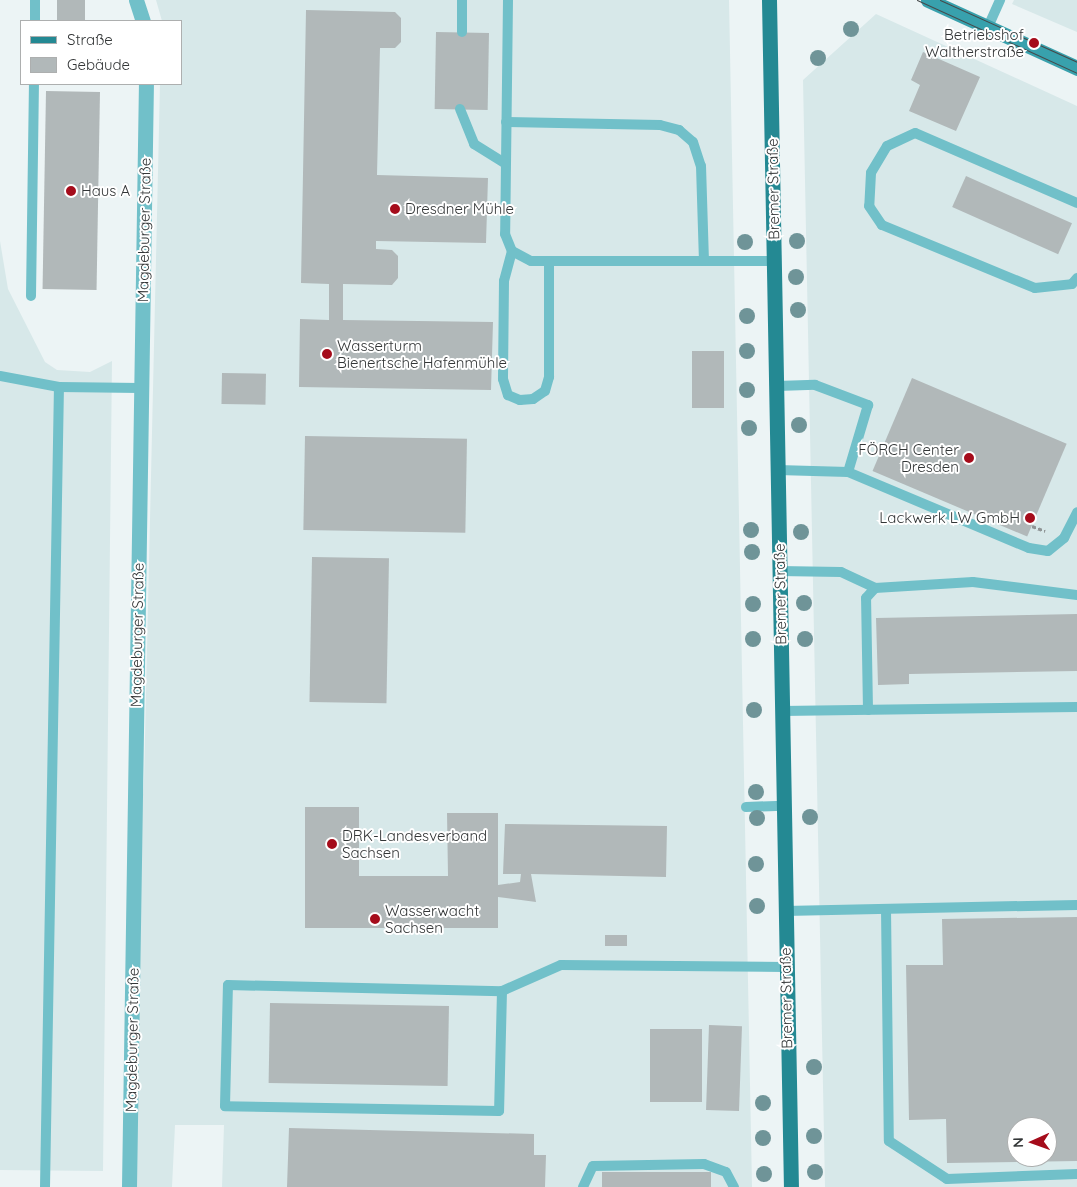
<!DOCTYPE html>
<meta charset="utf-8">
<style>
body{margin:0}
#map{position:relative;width:1077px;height:1187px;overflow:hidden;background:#ecf4f5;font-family:Quicksand,sans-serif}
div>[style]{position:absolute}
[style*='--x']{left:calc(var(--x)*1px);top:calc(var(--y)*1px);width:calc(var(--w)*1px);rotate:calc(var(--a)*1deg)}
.built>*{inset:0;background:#d7e8e9}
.building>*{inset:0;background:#b1b8b9;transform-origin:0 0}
.path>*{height:3px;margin-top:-1.5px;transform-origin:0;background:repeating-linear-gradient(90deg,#8f9596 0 4px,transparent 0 6.5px)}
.service>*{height:10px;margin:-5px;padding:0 5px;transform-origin:5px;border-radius:5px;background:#71c0c9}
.minor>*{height:15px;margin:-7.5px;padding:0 7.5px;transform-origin:7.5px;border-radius:7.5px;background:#71c0c9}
.secondary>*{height:15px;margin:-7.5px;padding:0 7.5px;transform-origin:7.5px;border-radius:7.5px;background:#38a1ad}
.primary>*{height:15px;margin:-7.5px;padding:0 7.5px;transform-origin:7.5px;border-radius:7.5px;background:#248993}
.tram>*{height:1px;margin:-0.5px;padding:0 0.5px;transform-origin:0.5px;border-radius:0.5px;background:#46494a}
.trees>*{width:16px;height:16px;margin:-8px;border-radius:50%;background:#6f9498}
.dots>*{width:14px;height:14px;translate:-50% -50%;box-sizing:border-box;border:2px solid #fff;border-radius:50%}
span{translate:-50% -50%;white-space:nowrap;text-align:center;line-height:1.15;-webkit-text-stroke:4px #fff;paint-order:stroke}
.poi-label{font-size:15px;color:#333637}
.right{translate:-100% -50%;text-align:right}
.left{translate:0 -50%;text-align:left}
.street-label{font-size:15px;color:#333637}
.legend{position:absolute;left:20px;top:20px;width:162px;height:65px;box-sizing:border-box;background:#fff;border:1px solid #adafaf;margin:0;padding:6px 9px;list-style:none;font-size:15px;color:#333637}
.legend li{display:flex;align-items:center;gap:10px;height:25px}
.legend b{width:25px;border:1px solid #adafaf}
.north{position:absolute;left:1007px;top:1117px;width:50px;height:50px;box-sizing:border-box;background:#fff;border:1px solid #adafaf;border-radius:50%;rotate:268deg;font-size:14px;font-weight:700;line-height:20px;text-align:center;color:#333637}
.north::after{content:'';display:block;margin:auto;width:18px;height:22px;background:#a50c1b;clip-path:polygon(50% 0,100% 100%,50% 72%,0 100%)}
</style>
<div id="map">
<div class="built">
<i style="clip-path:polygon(156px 0,729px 0,752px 1187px,222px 1187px,224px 1125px,175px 1125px,172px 1187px,133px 1187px,134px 916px,144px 781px,160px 84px,181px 84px,181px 21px,162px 21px)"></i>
<i style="clip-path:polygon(1014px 0,1077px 0,1077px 32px,1012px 4px)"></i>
<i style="clip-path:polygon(evenodd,876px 14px,1077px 106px,1077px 1187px,825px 1187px,803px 80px,876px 14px,1017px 1127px,1047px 1127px,1047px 1157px,1017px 1157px,1017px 1127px)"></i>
<i style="clip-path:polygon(0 241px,8px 289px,45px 362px,57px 370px,90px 372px,112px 361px,103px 1171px,0 1170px)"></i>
</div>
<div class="building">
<i style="left:57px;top:0;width:28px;height:21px"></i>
<i style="clip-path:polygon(306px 10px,395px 12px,401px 18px,401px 42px,395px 48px,380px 48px,377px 175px,488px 178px,486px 243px,376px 241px,376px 249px,392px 250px,398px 256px,398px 278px,392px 285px,343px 284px,343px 320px,493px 322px,491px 390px,299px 387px,300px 319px,329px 320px,329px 284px,301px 283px)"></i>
<i style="left:436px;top:32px;width:53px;height:77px;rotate:1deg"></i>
<i style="clip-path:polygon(923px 52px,980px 77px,956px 131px,909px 111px,920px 85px,911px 80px)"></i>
<i style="left:46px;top:91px;width:54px;height:198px;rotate:1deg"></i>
<i style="left:966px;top:176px;width:116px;height:34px;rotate:24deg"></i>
<i style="left:724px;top:351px;width:57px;height:32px;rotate:90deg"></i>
<i style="left:222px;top:373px;width:44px;height:31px;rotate:1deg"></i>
<i style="left:912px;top:378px;width:168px;height:101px;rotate:23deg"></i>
<i style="left:305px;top:436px;width:162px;height:94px;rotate:1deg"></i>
<i style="left:312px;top:557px;width:77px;height:145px;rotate:1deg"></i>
<i style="clip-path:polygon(1077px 614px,1077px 671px,909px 674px,909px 684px,878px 685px,876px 618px)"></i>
<i style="clip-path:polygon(305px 807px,359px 807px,359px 876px,448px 876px,447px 813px,498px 813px,498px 885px,520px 882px,521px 874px,503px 874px,505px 824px,667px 826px,666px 877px,531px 874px,536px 902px,498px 897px,498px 928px,305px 928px)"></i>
<i style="clip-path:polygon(evenodd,1077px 917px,1077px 1161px,947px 1163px,946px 1119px,909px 1120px,906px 965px,943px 965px,942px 919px,1077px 917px,1017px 1127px,1047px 1127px,1047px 1157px,1017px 1157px,1017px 1127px)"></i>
<i style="left:605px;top:935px;width:22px;height:11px"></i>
<i style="left:270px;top:1003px;width:179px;height:80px;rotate:1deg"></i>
<i style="left:709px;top:1025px;width:33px;height:85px;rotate:2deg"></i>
<i style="left:650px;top:1029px;width:52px;height:73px"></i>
<i style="clip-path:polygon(289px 1128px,534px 1134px,534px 1155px,546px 1155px,545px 1187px,287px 1187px)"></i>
<i style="left:711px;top:1172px;width:15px;height:109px;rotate:90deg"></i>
</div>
<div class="path">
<i style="--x:1032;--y:526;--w:14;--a:21"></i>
</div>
<div class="service">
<i style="--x:508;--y:0;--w:234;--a:90.7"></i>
<i style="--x:505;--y:234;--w:18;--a:68"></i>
<i style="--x:512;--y:251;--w:21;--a:28"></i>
<i style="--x:531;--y:261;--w:244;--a:0"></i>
<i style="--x:35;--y:21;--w:21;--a:-90"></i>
<i style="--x:988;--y:27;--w:30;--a:-66"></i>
<i style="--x:462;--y:32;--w:32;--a:-90"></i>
<i style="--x:460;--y:109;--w:38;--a:68"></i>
<i style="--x:474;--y:144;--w:36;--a:32"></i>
<i style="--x:506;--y:122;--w:154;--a:1.1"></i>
<i style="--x:660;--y:125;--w:20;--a:15"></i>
<i style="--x:679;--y:130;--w:18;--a:41"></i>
<i style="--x:693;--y:142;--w:25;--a:72"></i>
<i style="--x:701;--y:166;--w:95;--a:88.2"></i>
<i style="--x:1077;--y:203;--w:176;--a:-156.6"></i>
<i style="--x:915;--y:133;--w:31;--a:155"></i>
<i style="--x:887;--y:146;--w:31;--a:121"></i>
<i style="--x:871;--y:173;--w:33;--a:93"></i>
<i style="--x:869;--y:206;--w:23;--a:56"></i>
<i style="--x:882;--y:225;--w:165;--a:22.4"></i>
<i style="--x:1035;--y:288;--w:37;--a:-6"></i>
<i style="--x:1072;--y:284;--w:8;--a:-50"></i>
<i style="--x:512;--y:251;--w:31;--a:105"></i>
<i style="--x:504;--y:281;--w:98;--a:90.6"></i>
<i style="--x:503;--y:379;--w:17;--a:73"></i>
<i style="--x:508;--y:395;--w:13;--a:23"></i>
<i style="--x:520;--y:400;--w:13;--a:-4"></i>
<i style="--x:533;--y:399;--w:14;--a:-34"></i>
<i style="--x:545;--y:391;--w:15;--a:-74"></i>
<i style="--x:549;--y:377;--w:116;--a:-90"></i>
<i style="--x:31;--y:296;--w:212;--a:-89.2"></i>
<i style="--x:0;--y:376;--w:60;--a:10.6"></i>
<i style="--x:59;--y:387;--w:81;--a:0.7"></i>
<i style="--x:777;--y:386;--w:38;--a:-2"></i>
<i style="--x:815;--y:385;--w:57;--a:20.7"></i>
<i style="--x:868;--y:405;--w:70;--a:106.6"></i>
<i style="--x:848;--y:472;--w:196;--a:22.8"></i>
<i style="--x:1029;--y:548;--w:19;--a:9"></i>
<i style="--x:1048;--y:551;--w:21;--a:-39"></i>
<i style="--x:1064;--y:538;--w:29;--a:-63"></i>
<i style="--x:778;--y:470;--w:70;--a:1.6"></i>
<i style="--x:779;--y:571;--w:62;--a:0.9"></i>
<i style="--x:841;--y:572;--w:38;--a:25"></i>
<i style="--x:868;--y:710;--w:112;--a:-91"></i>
<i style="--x:866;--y:598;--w:13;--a:-48"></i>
<i style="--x:875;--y:588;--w:98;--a:-3.5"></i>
<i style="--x:973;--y:582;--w:105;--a:7.1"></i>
<i style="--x:782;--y:711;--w:295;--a:-0.8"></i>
<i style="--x:746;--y:807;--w:37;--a:-2"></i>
<i style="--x:886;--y:909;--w:232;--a:89.3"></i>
<i style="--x:889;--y:1141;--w:69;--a:33.2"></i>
<i style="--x:947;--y:1179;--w:130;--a:-2.2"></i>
<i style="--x:785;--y:911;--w:292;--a:-1.2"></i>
<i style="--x:502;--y:991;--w:120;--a:91.4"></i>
<i style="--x:499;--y:1111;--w:274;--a:-179"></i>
<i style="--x:225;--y:1106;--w:121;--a:-88.6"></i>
<i style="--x:228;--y:985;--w:274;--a:1.3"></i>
<i style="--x:502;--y:991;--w:64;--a:-23.8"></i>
<i style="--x:561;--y:965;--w:224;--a:0.5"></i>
<i style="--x:45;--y:1187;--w:800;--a:-89"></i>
<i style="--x:583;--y:1187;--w:23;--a:-65"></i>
<i style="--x:593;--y:1166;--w:111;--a:-1"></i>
<i style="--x:704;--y:1164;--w:23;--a:20"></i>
<i style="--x:726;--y:1172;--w:17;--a:62"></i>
</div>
<div class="minor">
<i style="--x:136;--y:0;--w:22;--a:72"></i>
<i style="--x:129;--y:1187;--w:1103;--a:-89.12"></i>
</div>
<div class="secondary">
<i style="--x:928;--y:0;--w:164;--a:24.5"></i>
</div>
<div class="primary">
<i style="--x:769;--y:0;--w:1187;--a:88.94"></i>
</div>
<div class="tram">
<i style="--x:917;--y:0;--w:176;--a:24.5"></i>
<i style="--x:940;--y:0;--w:150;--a:24.3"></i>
</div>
<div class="trees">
<i style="left:851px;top:29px"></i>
<i style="left:818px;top:58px"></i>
<i style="left:797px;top:241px"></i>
<i style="left:745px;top:242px"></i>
<i style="left:796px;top:277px"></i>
<i style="left:798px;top:310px"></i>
<i style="left:747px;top:316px"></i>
<i style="left:747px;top:351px"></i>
<i style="left:747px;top:390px"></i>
<i style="left:799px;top:425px"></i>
<i style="left:749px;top:428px"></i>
<i style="left:751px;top:530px"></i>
<i style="left:801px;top:532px"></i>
<i style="left:752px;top:552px"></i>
<i style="left:804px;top:603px"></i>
<i style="left:753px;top:604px"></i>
<i style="left:753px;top:639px"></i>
<i style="left:805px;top:639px"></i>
<i style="left:754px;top:710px"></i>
<i style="left:756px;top:792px"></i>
<i style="left:810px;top:817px"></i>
<i style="left:757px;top:818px"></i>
<i style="left:756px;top:864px"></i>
<i style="left:757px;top:906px"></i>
<i style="left:814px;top:1067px"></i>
<i style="left:763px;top:1103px"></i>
<i style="left:814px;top:1136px"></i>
<i style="left:763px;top:1138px"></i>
<i style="left:815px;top:1172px"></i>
<i style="left:764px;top:1174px"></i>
</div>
<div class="dots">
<i style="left:1034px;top:43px;background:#a50c1b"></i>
<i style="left:71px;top:191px;background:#a50c1b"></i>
<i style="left:395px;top:209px;background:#a50c1b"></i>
<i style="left:327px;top:354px;background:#a50c1b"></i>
<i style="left:969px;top:458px;background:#a50c1b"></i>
<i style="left:1030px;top:518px;background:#a50c1b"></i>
<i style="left:332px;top:844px;background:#a50c1b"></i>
<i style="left:375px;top:919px;background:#a50c1b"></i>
</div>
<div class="poi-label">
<span class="right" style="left:1024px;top:43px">Betriebshof<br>Waltherstraße</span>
<span class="left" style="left:81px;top:191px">Haus A</span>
<span class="left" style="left:405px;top:209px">Dresdner Mühle</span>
<span class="left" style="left:337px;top:354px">Wasserturm<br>Bienertsche Hafenmühle</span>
<span class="right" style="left:959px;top:458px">FÖRCH Center<br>Dresden</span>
<span class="right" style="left:1020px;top:518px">Lackwerk LW GmbH</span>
<span class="left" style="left:342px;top:844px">DRK-Landesverband<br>Sachsen</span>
<span class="left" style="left:385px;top:919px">Wasserwacht<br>Sachsen</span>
</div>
<div class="street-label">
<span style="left:773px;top:189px;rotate:-91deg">Bremer Straße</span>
<span style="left:144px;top:230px;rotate:-89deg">Magdeburger Straße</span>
<span style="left:780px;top:594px;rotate:-91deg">Bremer Straße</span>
<span style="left:137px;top:635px;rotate:-89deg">Magdeburger Straße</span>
<span style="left:786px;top:998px;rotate:-91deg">Bremer Straße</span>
<span style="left:132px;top:1040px;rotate:-89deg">Magdeburger Straße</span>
</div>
<ul class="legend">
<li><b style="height:6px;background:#248993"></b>Straße</li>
<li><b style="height:14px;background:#b1b8b9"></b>Gebäude</li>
</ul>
<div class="north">N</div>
</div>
